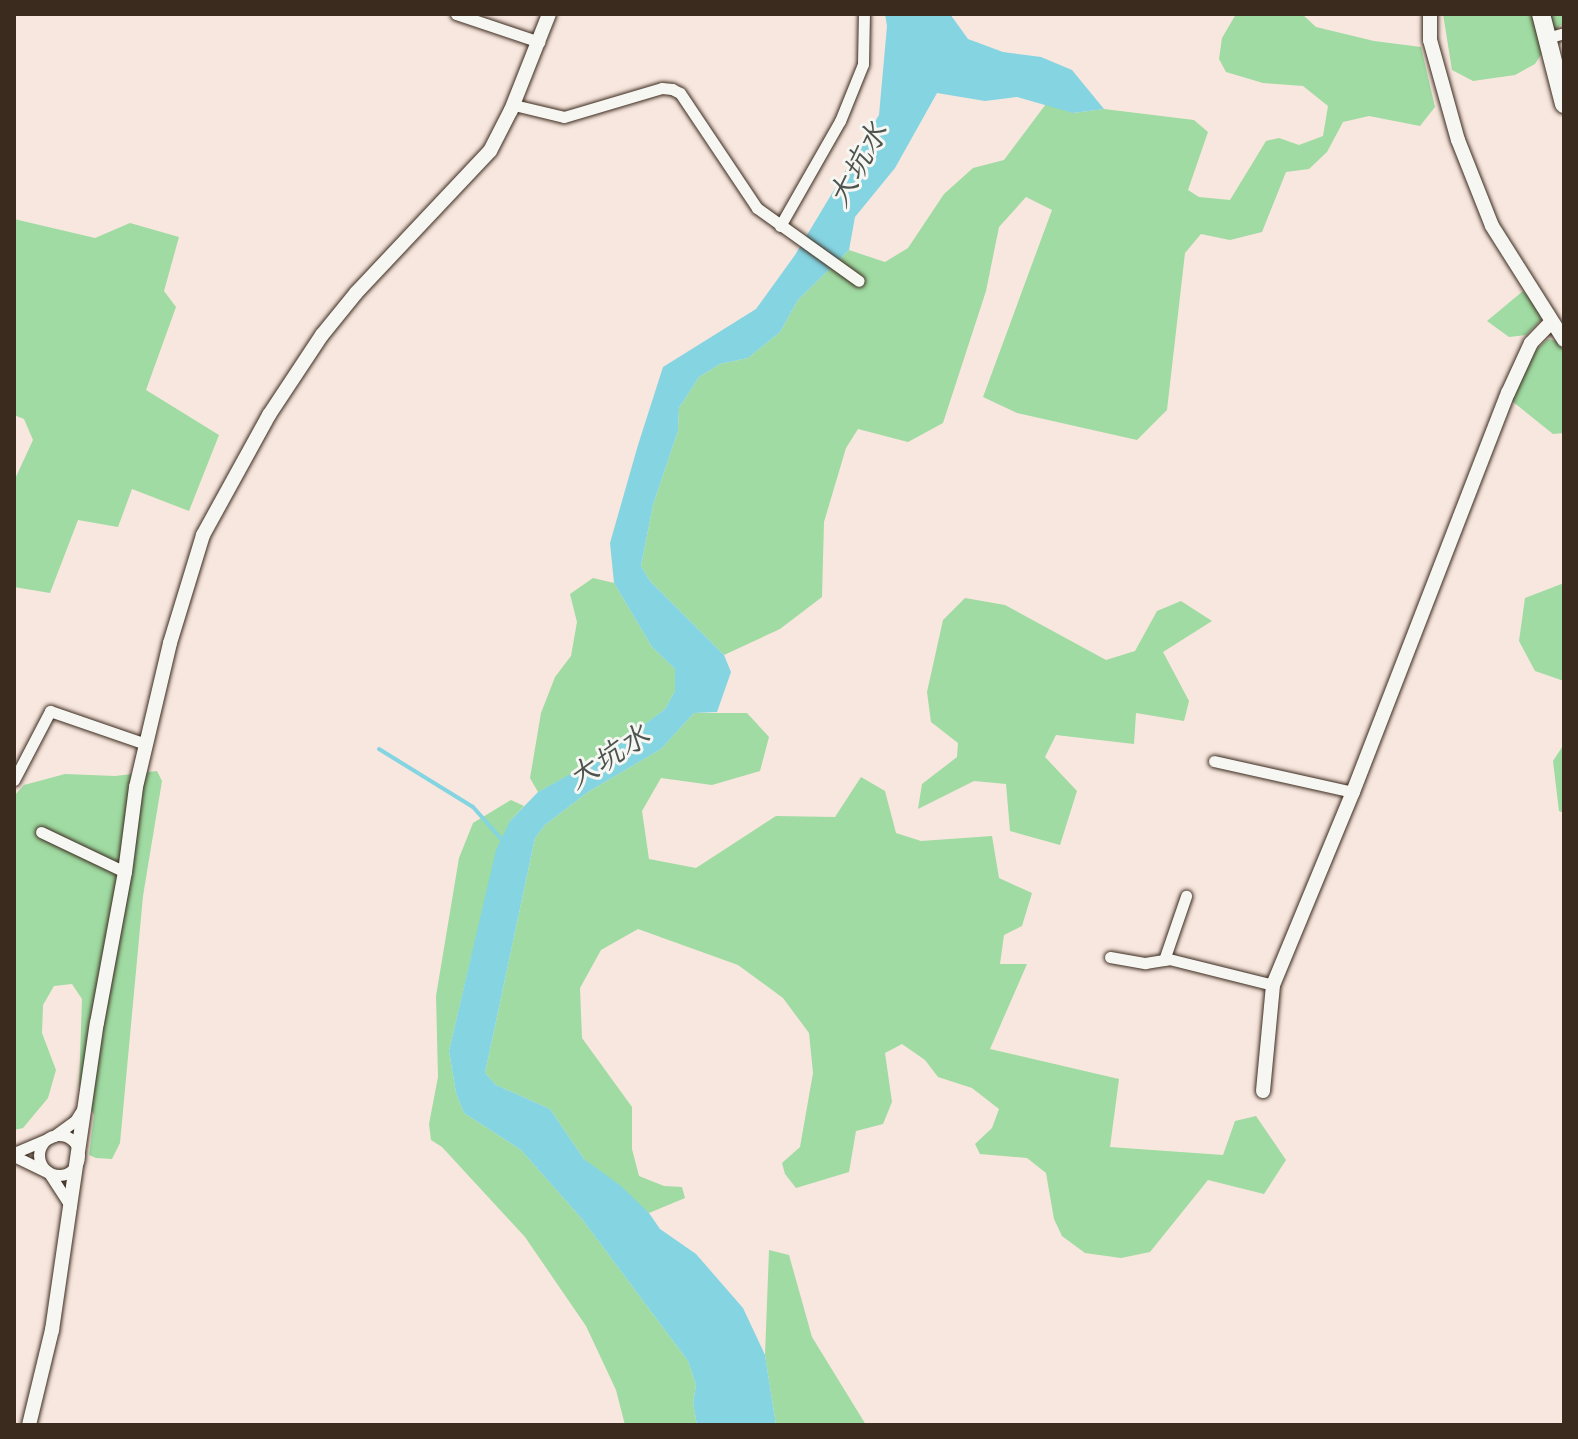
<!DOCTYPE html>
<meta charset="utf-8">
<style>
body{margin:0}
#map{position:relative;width:1578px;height:1439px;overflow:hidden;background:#f8e7de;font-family:"Gochi Hand","LXGW WenKai TC",sans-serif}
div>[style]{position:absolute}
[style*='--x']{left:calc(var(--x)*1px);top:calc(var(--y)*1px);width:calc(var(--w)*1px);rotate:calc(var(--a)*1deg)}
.green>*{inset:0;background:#9fdba2}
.water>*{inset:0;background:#84d4e1}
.stream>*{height:4px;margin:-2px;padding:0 2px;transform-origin:2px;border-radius:2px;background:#84d4e1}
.roads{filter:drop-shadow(0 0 2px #3b2a1e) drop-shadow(0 0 2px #3b2a1e)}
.minor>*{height:11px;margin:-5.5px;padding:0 5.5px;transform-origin:5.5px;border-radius:5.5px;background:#f6f6f2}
.minor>.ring{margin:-5.5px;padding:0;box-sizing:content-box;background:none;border:11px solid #f6f6f2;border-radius:50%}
.tertiary>*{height:14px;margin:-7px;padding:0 7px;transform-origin:7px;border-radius:7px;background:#f6f6f2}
.primary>*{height:18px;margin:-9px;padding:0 9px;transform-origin:9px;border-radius:9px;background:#f6f6f2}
span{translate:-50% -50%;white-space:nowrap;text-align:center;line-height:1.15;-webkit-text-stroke:6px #f6f6f2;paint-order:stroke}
.water-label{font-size:30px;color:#4d544f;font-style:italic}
.frame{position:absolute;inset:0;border:16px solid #3b2a1e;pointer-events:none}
</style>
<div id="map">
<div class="green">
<i style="clip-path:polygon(1236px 14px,1302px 14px,1316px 27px,1374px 41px,1421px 47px,1435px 107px,1420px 126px,1369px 116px,1343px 122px,1327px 152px,1309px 169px,1286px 172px,1262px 232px,1230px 240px,1201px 234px,1185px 253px,1167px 410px,1137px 440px,1017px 413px,983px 397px,1052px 210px,1026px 197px,999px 227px,986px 291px,943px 423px,908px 442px,858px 429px,846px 448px,824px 522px,822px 597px,780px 629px,724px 655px,650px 581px,641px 566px,653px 505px,678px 431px,679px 408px,699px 377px,720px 364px,748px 358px,780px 332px,798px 300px,849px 250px,885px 262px,908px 248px,944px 194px,973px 168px,1004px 160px,1046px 104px,1073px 113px,1104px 109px,1194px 120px,1208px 132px,1188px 190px,1199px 197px,1230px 200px,1266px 141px,1279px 138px,1299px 145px,1323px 136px,1328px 106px,1303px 86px,1263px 83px,1226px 72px,1219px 59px,1222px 38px)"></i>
<i style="clip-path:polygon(1443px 14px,1564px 14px,1564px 25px,1560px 25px,1535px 64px,1515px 75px,1473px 81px,1452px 70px)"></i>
<i style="clip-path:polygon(14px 219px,95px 238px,130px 223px,179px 237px,164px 291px,176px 307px,146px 390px,219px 435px,189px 511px,132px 489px,118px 527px,78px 520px,50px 593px,14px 587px,14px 481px,33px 440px,24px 419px,14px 415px)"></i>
<i style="clip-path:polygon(1523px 291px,1539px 310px,1541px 320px,1526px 335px,1509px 337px,1487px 321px)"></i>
<i style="clip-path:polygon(1548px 339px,1561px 342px,1564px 348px,1564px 433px,1553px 434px,1512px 401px,1519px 377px,1533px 353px)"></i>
<i style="clip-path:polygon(593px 578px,614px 583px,652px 647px,675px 669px,675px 691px,665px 709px,603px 757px,538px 792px,530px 778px,541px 713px,555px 677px,571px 656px,577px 622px,570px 594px)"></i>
<i style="clip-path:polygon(1564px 583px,1564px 681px,1535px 671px,1519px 641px,1525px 598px)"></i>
<i style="clip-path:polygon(965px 598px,1005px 605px,1106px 660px,1135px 651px,1157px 611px,1181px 601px,1212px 621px,1163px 652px,1189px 701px,1184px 721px,1136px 713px,1134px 744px,1056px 735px,1045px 757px,1077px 791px,1060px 845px,1010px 831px,1006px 784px,974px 781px,918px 809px,922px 784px,957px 757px,958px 743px,931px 722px,927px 692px,943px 620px)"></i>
<i style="clip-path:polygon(694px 713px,747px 713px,769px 737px,760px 771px,712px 785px,661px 778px,642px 811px,649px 859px,696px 868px,776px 816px,835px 817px,861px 777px,885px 791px,896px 833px,921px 841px,992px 836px,999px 878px,1032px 893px,1022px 926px,1004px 935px,1000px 964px,1027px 964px,990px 1049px,1119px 1079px,1110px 1147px,1223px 1155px,1235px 1121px,1256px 1116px,1286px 1160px,1264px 1194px,1208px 1180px,1150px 1252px,1121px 1258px,1085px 1253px,1062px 1236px,1054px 1219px,1046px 1173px,1027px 1158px,980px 1154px,975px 1144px,992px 1128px,999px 1109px,972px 1088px,938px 1077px,925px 1060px,902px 1044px,885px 1053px,892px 1102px,883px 1124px,856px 1131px,849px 1172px,796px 1188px,785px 1174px,782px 1163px,800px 1147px,813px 1073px,809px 1033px,783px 998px,738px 965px,638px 929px,601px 950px,580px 988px,582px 1038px,632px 1107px,632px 1149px,639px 1176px,664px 1186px,682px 1187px,685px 1198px,649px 1213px,584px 1159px,550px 1109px,496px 1085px,485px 1073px,535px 838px,545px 825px,588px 792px,661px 749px)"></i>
<i style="clip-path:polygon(1564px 744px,1564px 813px,1559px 811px,1553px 761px)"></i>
<i style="clip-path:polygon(157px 771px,162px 781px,143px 896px,120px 1143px,112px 1159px,96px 1158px,89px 1155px,94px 1115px,79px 1086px,82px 999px,72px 984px,54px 986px,43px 1005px,42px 1033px,56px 1070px,48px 1098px,23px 1128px,14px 1130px,14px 796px,24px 785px,65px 774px,115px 776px)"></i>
<i style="clip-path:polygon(511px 800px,524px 806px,510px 821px,471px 958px,449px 1051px,456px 1093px,464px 1113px,521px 1150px,582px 1219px,688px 1361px,696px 1385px,693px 1403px,697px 1425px,625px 1425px,616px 1390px,586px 1326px,525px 1237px,442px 1147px,431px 1140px,429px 1124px,438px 1077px,436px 996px,459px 858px,473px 823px)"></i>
<i style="clip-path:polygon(769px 1250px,789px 1255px,812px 1337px,866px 1425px,776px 1425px,765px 1355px)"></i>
</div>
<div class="water">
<i style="clip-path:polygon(885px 14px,950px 14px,968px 39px,1003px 52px,1041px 57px,1072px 70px,1104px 109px,1073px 113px,1017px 97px,985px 101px,937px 93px,895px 168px,855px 217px,849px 250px,798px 300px,780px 332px,748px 358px,720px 364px,699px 377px,679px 408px,678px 431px,653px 505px,641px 566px,650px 581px,724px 655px,731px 672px,717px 712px,694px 713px,661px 749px,588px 792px,545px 825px,535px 838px,485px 1073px,496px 1085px,550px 1109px,584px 1159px,621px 1186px,649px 1213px,660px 1229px,696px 1254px,743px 1308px,765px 1355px,776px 1425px,697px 1425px,693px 1403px,696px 1385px,688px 1361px,582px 1219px,521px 1150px,464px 1113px,456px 1093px,449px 1051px,496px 850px,510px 821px,538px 792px,603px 756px,665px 709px,675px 691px,675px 669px,652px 647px,614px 583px,610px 543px,638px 445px,663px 367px,756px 309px,795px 255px,879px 115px,887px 26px)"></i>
</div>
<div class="stream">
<i style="--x:379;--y:749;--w:110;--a:31.7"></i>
<i style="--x:473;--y:807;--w:47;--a:48.5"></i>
</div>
<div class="roads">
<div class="minor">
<i style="--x:456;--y:14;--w:88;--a:18.6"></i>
<i style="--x:1547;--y:38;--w:18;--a:-16"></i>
<i style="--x:514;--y:105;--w:51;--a:13.5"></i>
<i style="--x:564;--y:117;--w:102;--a:-16.5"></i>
<i style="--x:662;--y:88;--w:10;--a:6"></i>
<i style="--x:672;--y:89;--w:9;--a:27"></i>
<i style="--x:680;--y:93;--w:138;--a:56.2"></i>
<i style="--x:757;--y:208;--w:125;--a:35.6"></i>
<i style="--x:780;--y:226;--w:121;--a:-60.3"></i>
<i style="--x:840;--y:121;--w:61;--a:-68"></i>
<i style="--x:863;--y:64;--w:50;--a:-88.9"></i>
<i style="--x:1214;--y:761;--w:142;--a:12.6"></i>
<i style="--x:14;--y:780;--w:78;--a:-62.4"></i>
<i style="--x:50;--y:711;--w:102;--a:19"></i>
<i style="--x:41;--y:832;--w:93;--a:25.5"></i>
<i style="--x:1110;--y:957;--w:36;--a:10"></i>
<i style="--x:1145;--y:963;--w:24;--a:-9"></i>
<i style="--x:1169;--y:959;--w:107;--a:14"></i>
<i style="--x:1164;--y:960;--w:68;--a:-71"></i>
<i class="ring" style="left:39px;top:1135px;width:29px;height:29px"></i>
<i style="--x:14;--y:1153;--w:43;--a:-23"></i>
<i style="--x:54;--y:1136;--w:26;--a:-36"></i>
<i style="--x:75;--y:1121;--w:15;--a:-58"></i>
<i style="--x:14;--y:1156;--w:39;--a:26"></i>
<i style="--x:49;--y:1173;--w:40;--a:57.1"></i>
</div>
<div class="tertiary">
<i style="--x:1430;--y:14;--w:26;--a:90"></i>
<i style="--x:1430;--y:40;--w:104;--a:74.4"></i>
<i style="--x:1458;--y:140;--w:92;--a:68.4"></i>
<i style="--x:1492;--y:226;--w:135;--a:57.7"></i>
<i style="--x:1263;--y:1091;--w:106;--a:-84.6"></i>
<i style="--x:1273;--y:985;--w:209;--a:-67.5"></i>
<i style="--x:1353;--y:792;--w:428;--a:-68.8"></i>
<i style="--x:1508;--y:393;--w:55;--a:-65.3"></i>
<i style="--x:1531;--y:343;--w:29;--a:-46"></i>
<i style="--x:29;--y:1425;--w:98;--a:-76.4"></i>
<i style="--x:52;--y:1330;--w:310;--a:-81.7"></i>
<i style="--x:97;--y:1023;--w:154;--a:-79.5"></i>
<i style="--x:125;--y:872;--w:86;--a:-82.6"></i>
<i style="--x:136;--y:787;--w:148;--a:-76.7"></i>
<i style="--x:170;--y:643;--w:113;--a:-73"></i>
<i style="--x:203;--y:535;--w:137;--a:-61.2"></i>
<i style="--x:269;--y:415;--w:96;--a:-56.5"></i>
<i style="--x:322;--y:335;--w:54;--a:-51"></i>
<i style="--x:356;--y:293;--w:195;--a:-46.7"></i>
<i style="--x:490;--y:151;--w:46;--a:-62.9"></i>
<i style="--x:511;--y:110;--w:103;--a:-68.4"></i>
</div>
<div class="primary">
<i style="--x:1541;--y:14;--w:93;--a:75.7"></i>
</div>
</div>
<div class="water-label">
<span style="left:862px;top:167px;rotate:-61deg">大坑水</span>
<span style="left:611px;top:761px;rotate:-33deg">大坑水</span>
</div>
<div class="frame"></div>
</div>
